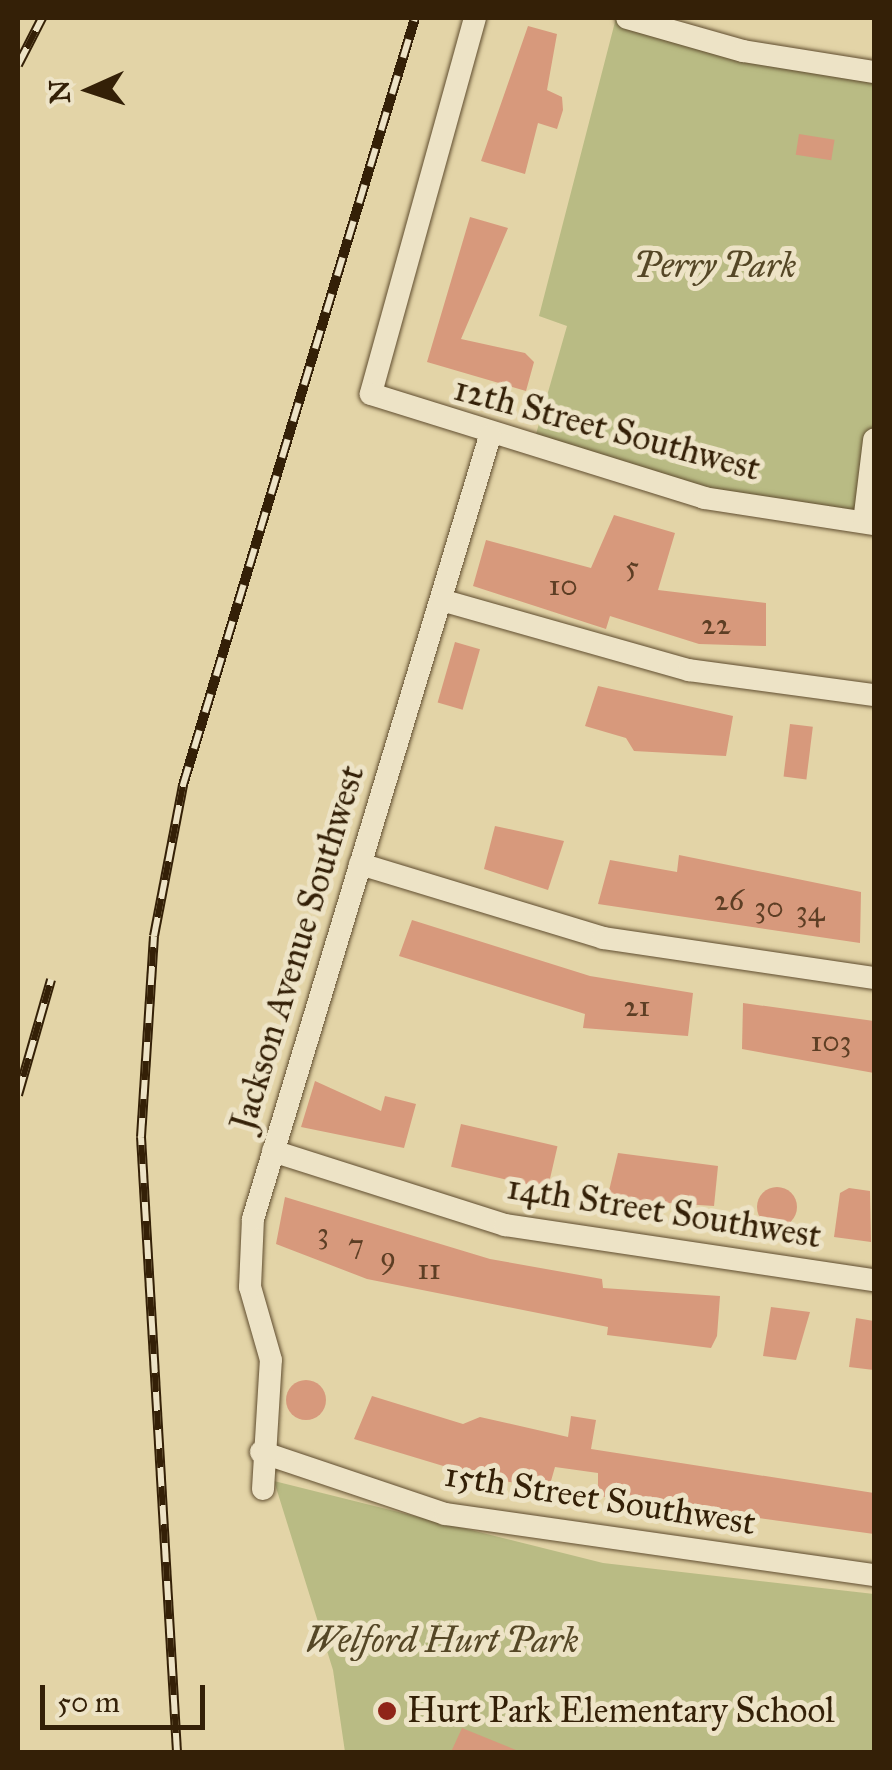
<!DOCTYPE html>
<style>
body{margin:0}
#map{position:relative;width:892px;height:1770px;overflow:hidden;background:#e3d4a7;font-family:"IM FELL Great Primer",serif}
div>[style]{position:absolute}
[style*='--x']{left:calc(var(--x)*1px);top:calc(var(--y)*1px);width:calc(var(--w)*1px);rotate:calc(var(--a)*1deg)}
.green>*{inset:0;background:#b9bb84}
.building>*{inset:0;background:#d7997c;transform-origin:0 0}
.round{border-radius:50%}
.roads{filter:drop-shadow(0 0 2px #604d2f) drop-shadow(0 0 2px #604d2f)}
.minor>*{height:22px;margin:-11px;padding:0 11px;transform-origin:11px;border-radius:11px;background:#ede3c6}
.rail>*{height:10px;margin-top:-5px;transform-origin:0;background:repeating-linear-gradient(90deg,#ede3c6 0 19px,#342007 0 38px);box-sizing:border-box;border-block:2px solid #342007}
.dots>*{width:28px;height:28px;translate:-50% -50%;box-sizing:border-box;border:5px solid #ede3c6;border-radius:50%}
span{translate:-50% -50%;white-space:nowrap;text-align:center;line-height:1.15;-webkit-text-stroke:10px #ede3c6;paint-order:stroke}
.number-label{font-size:30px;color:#5d3e24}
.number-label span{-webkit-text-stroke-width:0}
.park-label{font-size:35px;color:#554726;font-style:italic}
.street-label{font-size:35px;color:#342007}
.poi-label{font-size:35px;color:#342007}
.left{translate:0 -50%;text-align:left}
.frame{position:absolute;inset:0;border:20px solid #342007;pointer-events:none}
.north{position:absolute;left:40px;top:40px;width:100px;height:100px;-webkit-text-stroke:8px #ede3c6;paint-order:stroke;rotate:267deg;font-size:28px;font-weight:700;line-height:40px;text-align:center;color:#342007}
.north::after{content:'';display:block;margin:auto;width:35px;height:45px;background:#342007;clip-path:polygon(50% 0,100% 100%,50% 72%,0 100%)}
.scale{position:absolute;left:40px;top:1685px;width:165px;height:45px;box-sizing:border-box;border:5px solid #342007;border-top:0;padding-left:12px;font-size:30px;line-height:35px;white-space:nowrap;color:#342007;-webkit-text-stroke:8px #ede3c6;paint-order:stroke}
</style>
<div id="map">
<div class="green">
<i style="clip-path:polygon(616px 18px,874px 72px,874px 440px,864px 522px,532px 448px,567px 326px,539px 316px)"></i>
<i style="clip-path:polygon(274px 1481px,603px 1563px,874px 1594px,874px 1752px,345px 1752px,333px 1670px)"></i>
</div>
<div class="building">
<i style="clip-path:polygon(528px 26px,557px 34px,547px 90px,562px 97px,563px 110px,557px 129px,538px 123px,525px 174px,481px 161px)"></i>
<i style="left:799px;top:134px;width:36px;height:21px;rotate:9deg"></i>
<i style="clip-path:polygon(470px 217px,508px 228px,461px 339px,525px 353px,534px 362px,526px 391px,427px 362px)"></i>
<i style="clip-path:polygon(614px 515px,675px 533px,658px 590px,766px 603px,766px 646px,699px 644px,610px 616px,606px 629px,473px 586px,486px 540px,591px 568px)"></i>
<i style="left:455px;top:642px;width:26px;height:63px;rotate:16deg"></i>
<i style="clip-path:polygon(598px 686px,733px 716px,726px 756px,634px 751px,626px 738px,585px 726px)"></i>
<i style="left:790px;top:724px;width:23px;height:53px;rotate:7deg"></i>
<i style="clip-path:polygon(495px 826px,564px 841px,548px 890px,484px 869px)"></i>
<i style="clip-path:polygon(679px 855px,861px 892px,860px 943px,598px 904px,610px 860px,677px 872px)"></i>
<i style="clip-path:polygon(412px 920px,590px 976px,693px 993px,688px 1036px,583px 1028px,585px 1014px,399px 956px)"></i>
<i style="clip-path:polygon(743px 1003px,874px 1021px,874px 1073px,742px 1049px)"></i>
<i style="clip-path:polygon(315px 1081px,381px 1111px,385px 1096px,416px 1104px,404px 1148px,301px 1127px)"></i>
<i style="left:461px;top:1124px;width:99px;height:44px;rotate:13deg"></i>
<i style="clip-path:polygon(618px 1153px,718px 1166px,714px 1206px,607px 1199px)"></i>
<i class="round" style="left:757px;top:1187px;width:40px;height:40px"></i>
<i style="clip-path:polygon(849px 1188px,870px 1191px,871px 1242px,834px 1237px,840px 1193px)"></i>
<i style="clip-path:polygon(285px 1197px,490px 1259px,602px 1279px,603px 1288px,720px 1296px,717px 1336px,711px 1348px,607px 1335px,608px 1327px,367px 1279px,276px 1244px)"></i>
<i style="clip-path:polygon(771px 1307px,810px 1312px,796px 1360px,763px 1356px)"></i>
<i style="clip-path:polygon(856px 1318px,874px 1321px,874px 1370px,849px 1367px)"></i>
<i class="round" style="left:286px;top:1380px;width:40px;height:40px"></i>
<i style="clip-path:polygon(372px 1396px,463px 1424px,480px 1417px,568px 1437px,571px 1416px,596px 1420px,591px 1449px,874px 1493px,874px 1534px,598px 1496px,598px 1473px,555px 1467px,549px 1488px,483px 1478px,354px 1439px)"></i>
<i style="clip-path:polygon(462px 1728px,521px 1752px,451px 1752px)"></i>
</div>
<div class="roads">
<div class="minor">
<i style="--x:475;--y:18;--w:390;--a:105.5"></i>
<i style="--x:371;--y:394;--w:349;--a:17.3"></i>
<i style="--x:704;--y:498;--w:172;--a:8.7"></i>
<i style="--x:627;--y:18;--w:121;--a:15.9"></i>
<i style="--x:743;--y:51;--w:133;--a:9.1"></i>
<i style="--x:864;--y:522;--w:83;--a:-83"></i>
<i style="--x:441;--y:600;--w:258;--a:15.8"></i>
<i style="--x:689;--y:670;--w:187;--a:7.7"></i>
<i style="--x:360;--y:864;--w:254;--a:16.9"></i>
<i style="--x:603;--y:938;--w:274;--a:8.4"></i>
<i style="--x:273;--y:1151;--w:244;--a:17.7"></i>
<i style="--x:505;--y:1225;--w:373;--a:8.5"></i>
<i style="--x:261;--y:1452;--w:194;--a:18.6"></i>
<i style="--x:445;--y:1514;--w:433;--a:8.1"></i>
<i style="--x:263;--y:1489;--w:129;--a:-86.5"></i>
<i style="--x:271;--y:1360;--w:76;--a:-106"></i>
<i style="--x:250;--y:1287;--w:68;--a:-87.5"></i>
<i style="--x:253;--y:1219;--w:818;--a:-73.16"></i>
</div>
</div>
<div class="rail">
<i style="--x:18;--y:65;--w:53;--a:-62.9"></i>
<i style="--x:18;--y:1095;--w:120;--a:-74"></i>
<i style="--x:177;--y:1752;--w:616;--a:-93.35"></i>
<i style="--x:141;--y:1137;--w:201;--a:-86.3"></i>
<i style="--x:154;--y:936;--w:154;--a:-79.1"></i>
<i style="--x:183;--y:785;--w:801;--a:-73.17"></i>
</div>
<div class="dots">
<i style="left:387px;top:1711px;background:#8f2418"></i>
</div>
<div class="number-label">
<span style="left:632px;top:566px">5</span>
<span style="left:563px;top:585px">10</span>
<span style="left:716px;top:624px">22</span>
<span style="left:729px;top:900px">26</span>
<span style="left:769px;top:907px">30</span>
<span style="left:810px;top:911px">34</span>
<span style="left:637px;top:1006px">21</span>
<span style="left:831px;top:1041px">103</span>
<span style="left:323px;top:1233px">3</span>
<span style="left:356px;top:1244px">7</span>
<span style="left:388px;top:1257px">9</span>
<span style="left:429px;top:1269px">11</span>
</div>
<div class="park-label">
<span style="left:715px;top:266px">Perry Park</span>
<span style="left:442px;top:1641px">Welford Hurt Park</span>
</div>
<div class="street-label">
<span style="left:607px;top:429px;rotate:15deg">12th Street Southwest</span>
<span style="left:298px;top:948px;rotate:-73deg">Jackson Avenue Southwest</span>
<span style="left:664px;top:1212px;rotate:9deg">14th Street Southwest</span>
<span style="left:600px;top:1499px;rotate:9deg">15th Street Southwest</span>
</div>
<div class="poi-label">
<span class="left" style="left:407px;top:1711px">Hurt Park Elementary School</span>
</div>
<div class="frame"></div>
<div class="north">N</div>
<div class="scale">50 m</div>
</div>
